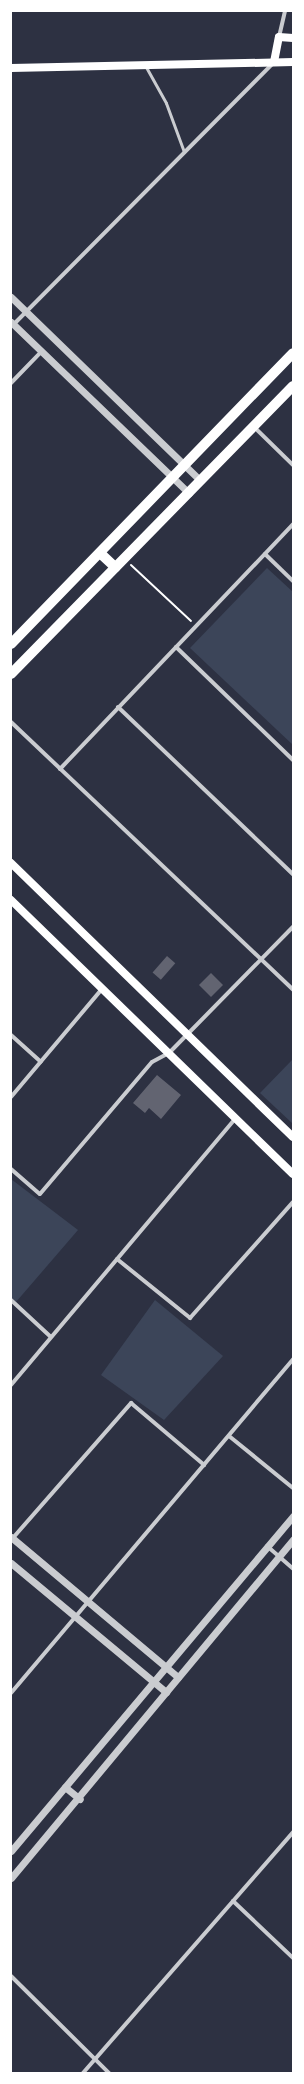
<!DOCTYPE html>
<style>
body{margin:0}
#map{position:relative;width:304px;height:2084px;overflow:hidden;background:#2d3142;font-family:Commissioner,sans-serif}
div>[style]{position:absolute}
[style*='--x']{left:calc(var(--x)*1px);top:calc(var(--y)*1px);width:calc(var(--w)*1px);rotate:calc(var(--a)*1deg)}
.green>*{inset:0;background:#3c4559}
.building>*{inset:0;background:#626471;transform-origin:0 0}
.path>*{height:2px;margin:-1px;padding:0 1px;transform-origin:1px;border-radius:1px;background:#fff}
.service>*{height:3px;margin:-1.5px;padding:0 1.5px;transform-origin:1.5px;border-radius:1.5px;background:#caccd0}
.minor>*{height:4px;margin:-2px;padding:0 2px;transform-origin:2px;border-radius:2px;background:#caccd0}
.tertiary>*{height:7px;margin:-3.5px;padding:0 3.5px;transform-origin:3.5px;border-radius:3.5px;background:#caccd0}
.secondary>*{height:8px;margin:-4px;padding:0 4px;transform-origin:4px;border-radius:4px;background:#fff}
.primary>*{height:10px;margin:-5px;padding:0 5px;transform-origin:5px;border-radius:5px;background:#fff}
span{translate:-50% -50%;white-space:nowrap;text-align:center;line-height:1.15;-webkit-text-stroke:3px #fff;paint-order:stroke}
.frame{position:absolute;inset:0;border:12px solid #fff;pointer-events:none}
</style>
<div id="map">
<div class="green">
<i style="clip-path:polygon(267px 568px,293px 592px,293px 745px,190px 648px)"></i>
<i style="clip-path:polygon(293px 1059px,293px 1124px,260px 1093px)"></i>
<i style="clip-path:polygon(11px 1179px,78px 1230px,16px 1302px,11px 1297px)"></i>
<i style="clip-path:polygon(155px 1300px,223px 1356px,164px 1420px,101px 1375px)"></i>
</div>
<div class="building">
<i style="left:167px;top:956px;width:11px;height:22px;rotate:41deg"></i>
<i style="left:211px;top:973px;width:17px;height:17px;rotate:45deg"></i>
<i style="clip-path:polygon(157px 1075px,181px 1095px,161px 1119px,149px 1108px,145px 1113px,133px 1103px)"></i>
</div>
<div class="path">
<i style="--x:131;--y:565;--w:82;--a:43"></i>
</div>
<div class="service">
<i style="--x:146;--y:67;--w:41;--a:60.9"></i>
<i style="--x:166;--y:103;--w:52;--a:69.8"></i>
</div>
<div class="minor">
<i style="--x:279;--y:37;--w:27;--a:-77"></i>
<i style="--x:14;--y:324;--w:366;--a:-45.2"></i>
<i style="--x:11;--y:383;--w:45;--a:-45.9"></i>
<i style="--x:253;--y:426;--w:56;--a:44.3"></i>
<i style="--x:265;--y:554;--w:39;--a:44"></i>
<i style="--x:176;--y:647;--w:163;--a:44"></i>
<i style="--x:118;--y:707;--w:242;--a:43.7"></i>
<i style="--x:11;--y:722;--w:389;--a:43.5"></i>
<i style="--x:60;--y:769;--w:338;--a:-46.4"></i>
<i style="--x:11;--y:1035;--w:40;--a:42"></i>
<i style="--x:11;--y:1097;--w:141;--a:-49.9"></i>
<i style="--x:11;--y:1169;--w:38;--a:41"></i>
<i style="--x:40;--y:1194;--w:173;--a:-49.7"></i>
<i style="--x:152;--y:1062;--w:19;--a:-28"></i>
<i style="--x:169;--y:1053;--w:177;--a:-45.5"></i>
<i style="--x:117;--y:1259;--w:94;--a:38.9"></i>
<i style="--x:190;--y:1318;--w:155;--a:-48.4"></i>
<i style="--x:11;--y:1300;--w:54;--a:42.8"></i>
<i style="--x:11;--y:1385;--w:349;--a:-49.9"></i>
<i style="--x:229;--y:1436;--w:82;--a:39.1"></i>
<i style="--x:12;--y:1539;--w:181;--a:-48.8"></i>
<i style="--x:131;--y:1403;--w:96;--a:40.3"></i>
<i style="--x:267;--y:1546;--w:35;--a:41"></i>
<i style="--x:11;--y:1693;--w:437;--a:-49.8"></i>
<i style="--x:233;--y:1901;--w:83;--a:43.5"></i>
<i style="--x:11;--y:1976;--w:138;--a:44.7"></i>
<i style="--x:83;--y:2073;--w:320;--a:-48.9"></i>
</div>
<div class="tertiary">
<i style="--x:11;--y:297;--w:264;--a:44.1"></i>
<i style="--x:11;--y:322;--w:247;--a:43.9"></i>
<i style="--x:11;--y:1537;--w:218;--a:40"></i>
<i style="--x:11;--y:1563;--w:202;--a:39.8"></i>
<i style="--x:65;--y:1787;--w:19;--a:39"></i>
<i style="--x:11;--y:1851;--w:438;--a:-49.9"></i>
<i style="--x:11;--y:1878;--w:441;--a:-50.2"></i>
</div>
<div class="secondary">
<i style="--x:274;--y:62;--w:25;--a:-79"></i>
<i style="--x:279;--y:37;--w:14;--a:4"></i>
<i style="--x:11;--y:68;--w:282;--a:-1.2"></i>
<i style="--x:11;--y:863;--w:393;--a:44.2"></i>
<i style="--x:11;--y:900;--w:393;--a:44.2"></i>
</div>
<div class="primary">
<i style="--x:100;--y:553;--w:21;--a:43"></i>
<i style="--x:11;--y:644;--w:405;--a:-45.9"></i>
<i style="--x:11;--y:674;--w:403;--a:-45.6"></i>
</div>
<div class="frame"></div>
</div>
